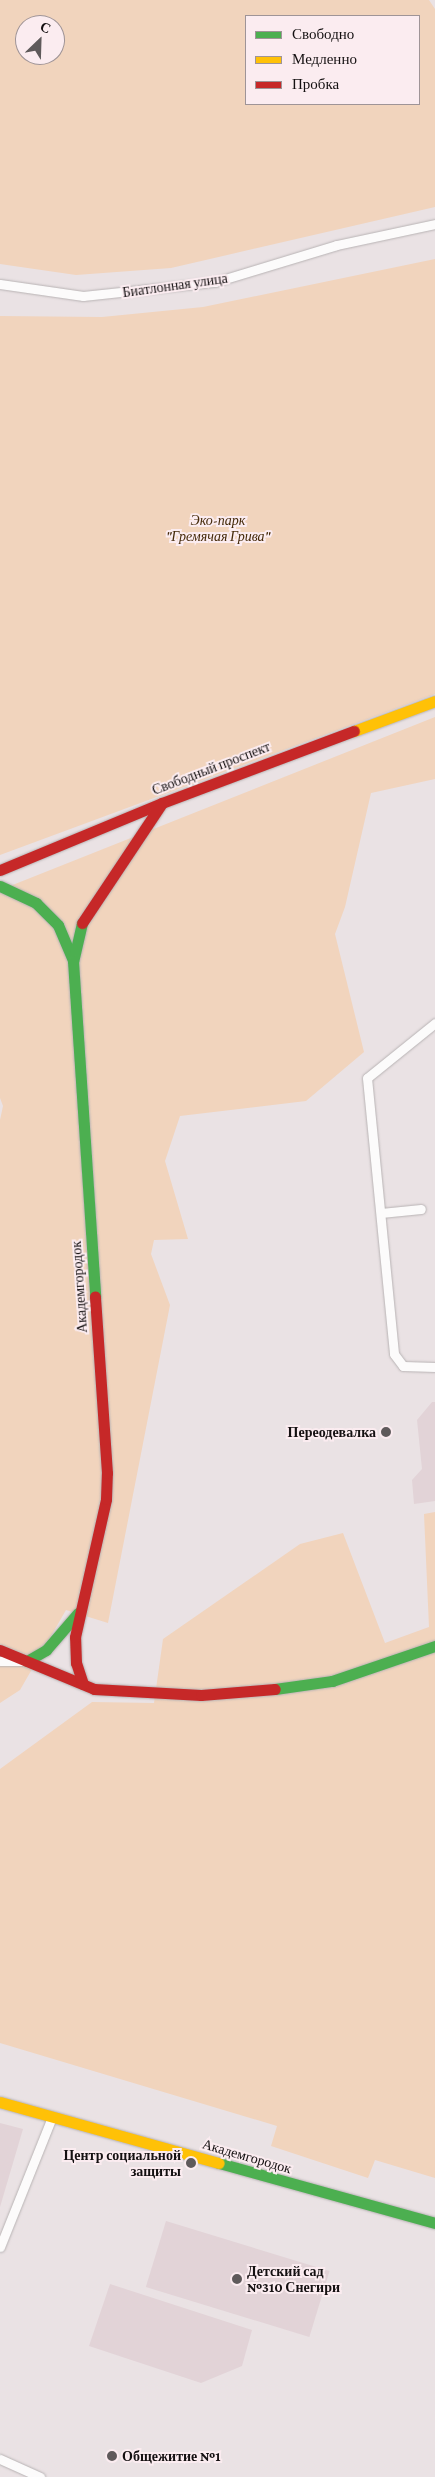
<!DOCTYPE html>
<meta charset="utf-8">
<style>
body{margin:0}
#map{position:relative;width:435px;height:2477px;overflow:hidden;background:#eae2e4;font-family:"Crimson Pro",serif}
div>[style]{position:absolute}
[style*='--x']{left:calc(var(--x)*1px);top:calc(var(--y)*1px);width:calc(var(--w)*1px);rotate:calc(var(--a)*1deg)}
.built>*{inset:0;background:#e2d3d7;transform-origin:0 0}
.green>*{inset:0;background:#f1d4bd}
.roads{filter:drop-shadow(0 0 1px #b8b3b4) drop-shadow(0 0 1px #b8b3b4)}
.street>*{height:9px;margin:-4.5px;padding:0 4.5px;transform-origin:4.5px;border-radius:4.5px;background:#fcfbfb}
.fast>*{height:11px;margin:-5.5px;padding:0 5.5px;transform-origin:5.5px;border-radius:5.5px;background:#4caf50}
.slow>*{height:11px;margin:-5.5px;padding:0 5.5px;transform-origin:5.5px;border-radius:5.5px;background:#ffc107}
.jam>*{height:11px;margin:-5.5px;padding:0 5.5px;transform-origin:5.5px;border-radius:5.5px;background:#c62828}
.dots>*{width:14px;height:14px;translate:-50% -50%;box-sizing:border-box;border:2px solid #fbecf0;border-radius:50%}
span{translate:-50% -50%;white-space:nowrap;text-align:center;line-height:1.15;-webkit-text-stroke:4px #fbecf0;paint-order:stroke}
.street-label{font-size:14px;color:#141011}
.park-label{font-size:14px;color:#452a0a;font-style:italic}
.poi-label{font-size:14px;color:#141011;font-weight:700}
.right{translate:-100% -50%;text-align:right}
.left{translate:0 -50%;text-align:left}
.legend{position:absolute;left:245px;top:15px;width:175px;height:90px;box-sizing:border-box;background:#fbecf0;border:1px solid #9f9497;margin:0;padding:6px 9px;list-style:none;font-size:15px;color:#141011}
.legend li{display:flex;align-items:center;gap:10px;height:25px}
.legend b{width:25px;border:1px solid #9f9497}
.north{position:absolute;left:15px;top:15px;width:50px;height:50px;box-sizing:border-box;background:#fbecf0;border:1px solid #9f9497;border-radius:50%;rotate:24deg;font-size:14px;font-weight:700;line-height:20px;text-align:center;color:#141011}
.north::after{content:'';display:block;margin:auto;width:18px;height:22px;background:#5f5a5b;clip-path:polygon(50% 0,100% 100%,50% 72%,0 100%)}
</style>
<div id="map">
<div class="built">
<i style="clip-path:polygon(432px 1402px,435px 1402px,435px 1501px,414px 1504px,412px 1480px,422px 1469px,417px 1420px)"></i>
<i style="clip-path:polygon(0 2123px,23px 2129px,0 2207px)"></i>
<i style="left:166px;top:2221px;width:171px;height:69px;rotate:17deg"></i>
<i style="clip-path:polygon(110px 2284px,252px 2330px,242px 2366px,201px 2383px,89px 2346px)"></i>
</div>
<div class="green">
<i style="clip-path:polygon(evenodd,0 0,429px 0,435px 9px,435px 207px,171px 268px,76px 275px,0 264px,0 0,246px 16px,419px 16px,419px 104px,246px 104px,246px 16px,0 0,25px 25px,55px 25px,55px 55px,25px 55px,25px 25px)"></i>
<i style="clip-path:polygon(435px 259px,435px 694px,0 855px,0 316px,102px 317px,203px 307px)"></i>
<i style="clip-path:polygon(435px 717px,435px 779px,371px 793px,345px 907px,335px 934px,364px 1052px,306px 1101px,180px 1116px,165px 1161px,188px 1239px,154px 1240px,151px 1254px,170px 1305px,108px 1623px,66px 1610px,20px 1690px,0 1703px,0 1120px,3px 1106px,0 1098px,0 890px)"></i>
<i style="clip-path:polygon(435px 1512px,435px 2178px,375px 2160px,368px 2178px,271px 2146px,277px 2126px,0 2043px,0 1769px,92px 1702px,154px 1703px,163px 1639px,300px 1544px,343px 1533px,385px 1643px,429px 1627px,424px 1514px)"></i>
</div>
<div class="roads">
<div class="street">
<i style="--x:0;--y:284;--w:84;--a:8.2"></i>
<i style="--x:83;--y:296;--w:133;--a:-6.1"></i>
<i style="--x:215;--y:282;--w:127;--a:-16.9"></i>
<i style="--x:337;--y:245;--w:100;--a:-12.1"></i>
<i style="--x:435;--y:1023;--w:87;--a:141"></i>
<i style="--x:367;--y:1078;--w:277;--a:84.4"></i>
<i style="--x:394;--y:1354;--w:15;--a:53"></i>
<i style="--x:403;--y:1366;--w:32;--a:2"></i>
<i style="--x:381;--y:1213;--w:40;--a:-5.7"></i>
<i style="--x:0;--y:1661;--w:21;--a:0"></i>
<i style="--x:0;--y:2247;--w:140;--a:-68.2"></i>
<i style="--x:0;--y:2459;--w:44;--a:24.2"></i>
</div>
<div class="fast">
<i style="--x:0;--y:886;--w:40;--a:25"></i>
<i style="--x:36;--y:903;--w:31;--a:45"></i>
<i style="--x:58;--y:925;--w:39;--a:67"></i>
<i style="--x:82;--y:923;--w:39;--a:103"></i>
<i style="--x:73;--y:961;--w:336;--a:86.2"></i>
<i style="--x:27;--y:1661;--w:22;--a:-30"></i>
<i style="--x:46;--y:1650;--w:49;--a:-49.1"></i>
<i style="--x:275;--y:1689;--w:58;--a:-8"></i>
<i style="--x:332;--y:1681;--w:109;--a:-18.8"></i>
<i style="--x:219;--y:2163;--w:224;--a:15.5"></i>
</div>
<div class="slow">
<i style="--x:354;--y:731;--w:86;--a:-20.3"></i>
<i style="--x:0;--y:2102;--w:227;--a:15.6"></i>
</div>
<div class="jam">
<i style="--x:0;--y:870;--w:175;--a:-22.5"></i>
<i style="--x:162;--y:803;--w:205;--a:-20.6"></i>
<i style="--x:82;--y:923;--w:144;--a:-56.3"></i>
<i style="--x:0;--y:1650;--w:102;--a:22.5"></i>
<i style="--x:94;--y:1689;--w:107;--a:3.2"></i>
<i style="--x:201;--y:1695;--w:74;--a:-4.6"></i>
<i style="--x:83;--y:1684;--w:22;--a:-108"></i>
<i style="--x:76;--y:1663;--w:26;--a:-92"></i>
<i style="--x:75;--y:1637;--w:141;--a:-77.3"></i>
<i style="--x:106;--y:1499;--w:26;--a:-88"></i>
<i style="--x:107;--y:1473;--w:177;--a:-93.9"></i>
</div>
</div>
<div class="dots">
<i style="left:386px;top:1432px;background:#5f5a5b"></i>
<i style="left:191px;top:2163px;background:#5f5a5b"></i>
<i style="left:237px;top:2279px;background:#5f5a5b"></i>
<i style="left:112px;top:2456px;background:#5f5a5b"></i>
</div>
<div class="street-label">
<span style="left:175px;top:285px;rotate:-8deg">Биатлонная улица</span>
<span style="left:211px;top:768px;rotate:-21deg">Свободный проспект</span>
<span style="left:79px;top:1287px;rotate:-94deg">Академгородок</span>
<span style="left:247px;top:2156px;rotate:16deg">Академгородок</span>
</div>
<div class="park-label">
<span style="left:218px;top:528px">Эко-парк<br>"Гремячая Грива"</span>
</div>
<div class="poi-label">
<span class="right" style="left:376px;top:1432px">Переодевалка</span>
<span class="right" style="left:181px;top:2163px">Центр социальной<br>защиты</span>
<span class="left" style="left:247px;top:2279px">Детский сад<br>№310 Снегири</span>
<span class="left" style="left:122px;top:2456px">Общежитие №1</span>
</div>
<ul class="legend">
<li><b style="height:6px;background:#4caf50"></b>Свободно</li>
<li><b style="height:6px;background:#ffc107"></b>Медленно</li>
<li><b style="height:6px;background:#c62828"></b>Пробка</li>
</ul>
<div class="north">С</div>
</div>
